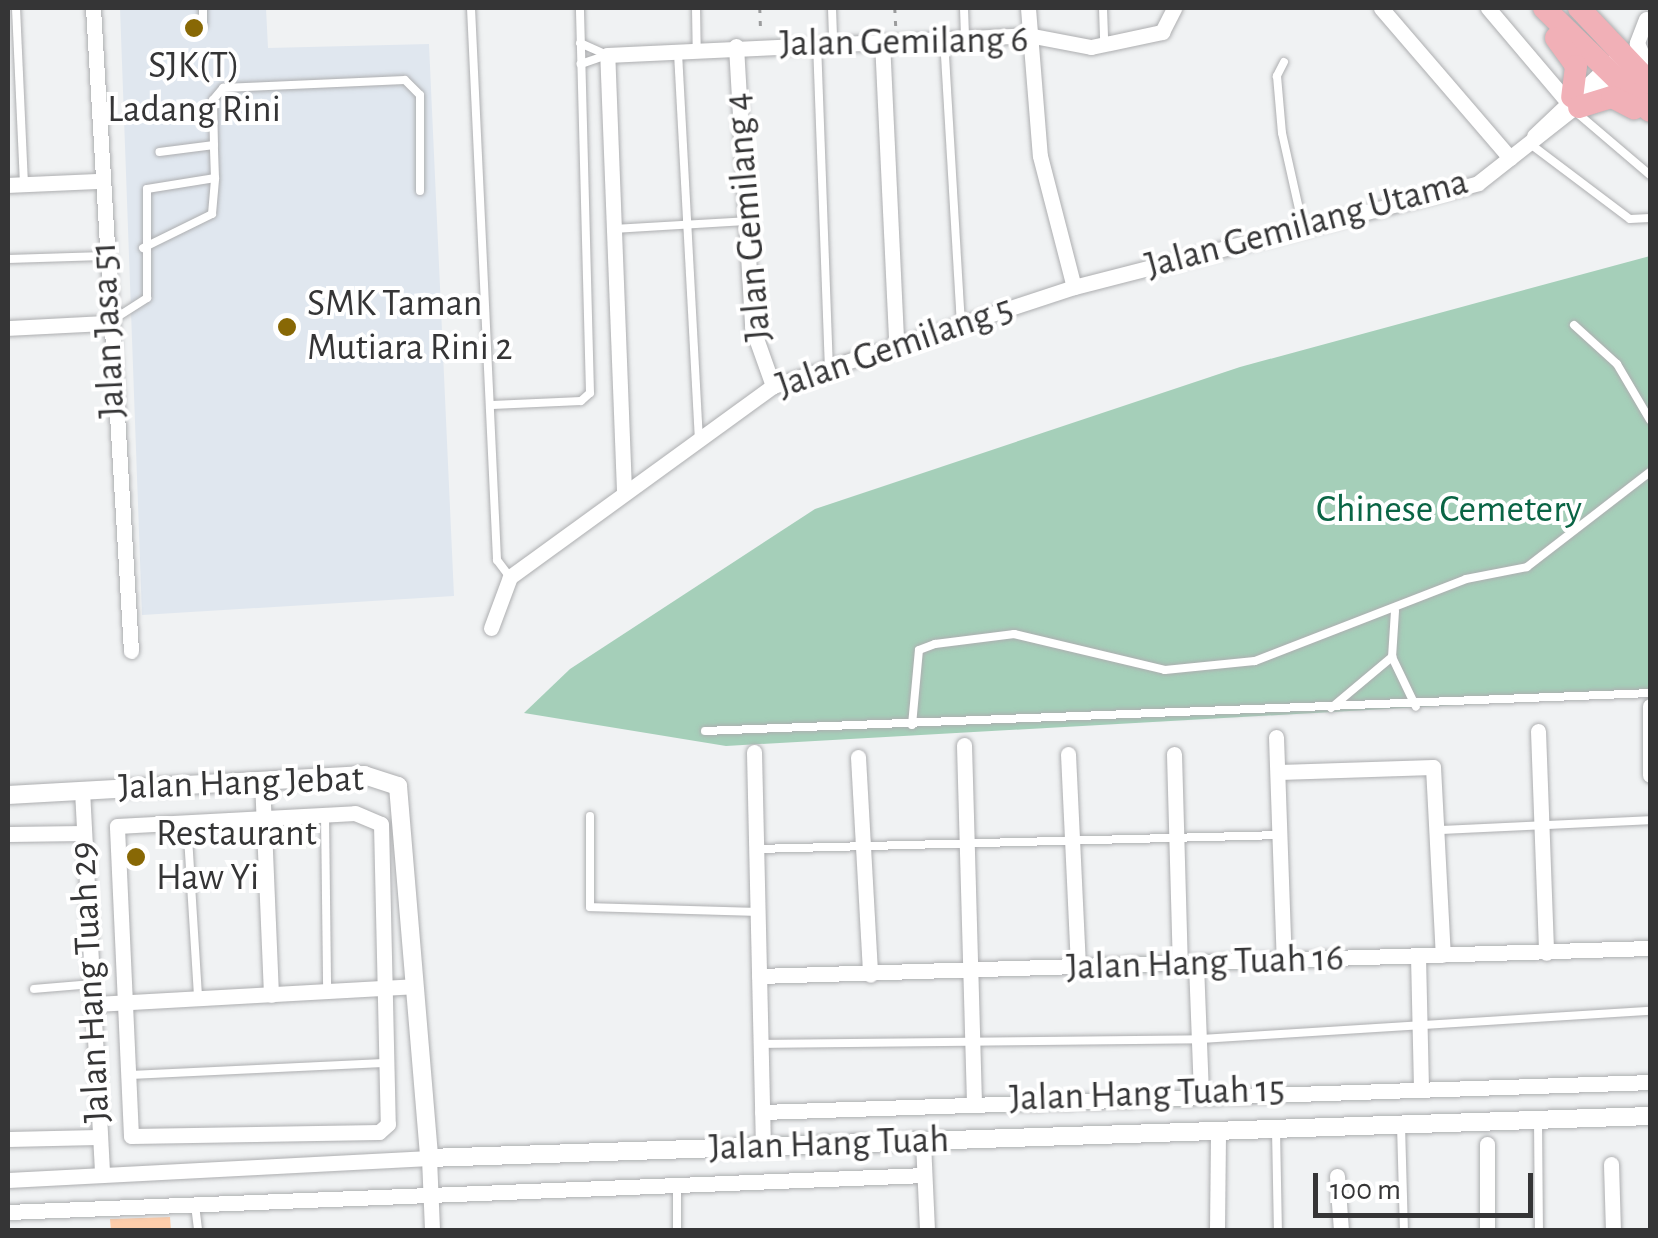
<!DOCTYPE html>
<style>
body{margin:0}
#map{position:relative;width:1658px;height:1238px;overflow:hidden;background:#f0f2f3;font-family:"Alegreya Sans",sans-serif}
div>[style]{position:absolute}
[style*='--x']{left:calc(var(--x)*1px);top:calc(var(--y)*1px);width:calc(var(--w)*1px);rotate:calc(var(--a)*1deg)}
.built>*{inset:0;background:#e0e7ef}
.green>*{inset:0;background:#a5cfb9}
.building>*{inset:0;background:#fdcdab}
.path>*{height:2.5px;margin-top:-1.25px;transform-origin:0;background:repeating-linear-gradient(90deg,#9b9c9d 0 5px,transparent 0 13px)}
.roads{filter:drop-shadow(0 0 2px #adaeb0) drop-shadow(0 0 2px #adaeb0)}
.service>*{height:8px;margin:-4px;padding:0 4px;transform-origin:4px;border-radius:4px;background:#fff}
.minor>*{height:15px;margin:-7.5px;padding:0 7.5px;transform-origin:7.5px;border-radius:7.5px;background:#fff}
.tertiary>*{height:18px;margin:-9px;padding:0 9px;transform-origin:9px;border-radius:9px;background:#fff}
.primary>*{height:22px;margin:-11px;padding:0 11px;transform-origin:11px;border-radius:11px;background:#f1b0b7}
.dots>*{width:28px;height:28px;translate:-50% -50%;box-sizing:border-box;border:5px solid #fff;border-radius:50%}
span{translate:-50% -50%;white-space:nowrap;text-align:center;line-height:1.15;-webkit-text-stroke:8px #fff;paint-order:stroke}
.street-label{font-size:38px;color:#353536}
.poi-label{font-size:38px;color:#353536}
.left{translate:0 -50%;text-align:left}
.park-label{font-size:38px;color:#0a6545}
.frame{position:absolute;inset:0;border:10px solid #353536;pointer-events:none}
.scale{position:absolute;left:1313px;top:1173px;width:220px;height:45px;box-sizing:border-box;border:5px solid #353536;border-top:0;padding-left:12px;font-size:30px;line-height:35px;white-space:nowrap;color:#353536;-webkit-text-stroke:8px #fff;paint-order:stroke}
</style>
<div id="map">
<div class="built">
<i style="clip-path:polygon(120px 8px,266px 8px,268px 48px,429px 44px,454px 596px,142px 615px)"></i>
</div>
<div class="green">
<i style="clip-path:polygon(1650px 256px,1650px 694px,726px 746px,524px 713px,570px 669px,815px 509px,1240px 367px)"></i>
</div>
<div class="building">
<i style="clip-path:polygon(170px 1217px,171px 1230px,111px 1230px,110px 1219px)"></i>
</div>
<div class="path">
<i style="--x:760;--y:8;--w:23;--a:88"></i>
<i style="--x:895;--y:8;--w:18;--a:87"></i>
</div>
<div class="roads">
<div class="service">
<i style="--x:16;--y:8;--w:175;--a:87.4"></i>
<i style="--x:203;--y:8;--w:17;--a:90"></i>
<i style="--x:471;--y:8;--w:553;--a:87.3"></i>
<i style="--x:497;--y:560;--w:21;--a:53"></i>
<i style="--x:696;--y:8;--w:39;--a:89"></i>
<i style="--x:832;--y:8;--w:35;--a:88"></i>
<i style="--x:964;--y:8;--w:30;--a:88"></i>
<i style="--x:1103;--y:8;--w:36;--a:88"></i>
<i style="--x:944;--y:39;--w:285;--a:86.6"></i>
<i style="--x:580;--y:43;--w:30;--a:24"></i>
<i style="--x:607;--y:55;--w:28;--a:161"></i>
<i style="--x:817;--y:43;--w:324;--a:87.9"></i>
<i style="--x:678;--y:53;--w:386;--a:86.9"></i>
<i style="--x:1284;--y:62;--w:16;--a:117"></i>
<i style="--x:1277;--y:76;--w:57;--a:85"></i>
<i style="--x:1282;--y:133;--w:96;--a:77.4"></i>
<i style="--x:1576;--y:112;--w:97;--a:40.4"></i>
<i style="--x:1529;--y:143;--w:126;--a:37"></i>
<i style="--x:1630;--y:219;--w:20;--a:-3"></i>
<i style="--x:214;--y:145;--w:45;--a:-91.3"></i>
<i style="--x:213;--y:100;--w:16;--a:-50"></i>
<i style="--x:223;--y:88;--w:182;--a:-2.5"></i>
<i style="--x:405;--y:80;--w:21;--a:45"></i>
<i style="--x:420;--y:95;--w:96;--a:90"></i>
<i style="--x:613;--y:229;--w:133;--a:-3.4"></i>
<i style="--x:143;--y:248;--w:77;--a:-26.2"></i>
<i style="--x:212;--y:214;--w:36;--a:-85"></i>
<i style="--x:8;--y:259;--w:96;--a:-1.8"></i>
<i style="--x:111;--y:321;--w:43;--a:-32.6"></i>
<i style="--x:147;--y:298;--w:109;--a:-90"></i>
<i style="--x:147;--y:189;--w:69;--a:-9.2"></i>
<i style="--x:215;--y:178;--w:33;--a:-92"></i>
<i style="--x:214;--y:145;--w:55;--a:172.7"></i>
<i style="--x:1574;--y:325;--w:58;--a:42.2"></i>
<i style="--x:1617;--y:364;--w:65;--a:59.5"></i>
<i style="--x:492;--y:405;--w:89;--a:-2.6"></i>
<i style="--x:581;--y:401;--w:12;--a:-42"></i>
<i style="--x:590;--y:393;--w:385;--a:-91.5"></i>
<i style="--x:1395;--y:611;--w:46;--a:93.7"></i>
<i style="--x:1392;--y:657;--w:55;--a:64.4"></i>
<i style="--x:1331;--y:708;--w:80;--a:-39.9"></i>
<i style="--x:912;--y:725;--w:75;--a:-84.7"></i>
<i style="--x:919;--y:650;--w:17;--a:-21"></i>
<i style="--x:935;--y:644;--w:80;--a:-7.2"></i>
<i style="--x:1014;--y:634;--w:155;--a:13.4"></i>
<i style="--x:1165;--y:670;--w:90;--a:-5.7"></i>
<i style="--x:1255;--y:661;--w:226;--a:-21.2"></i>
<i style="--x:1466;--y:579;--w:62;--a:-11.1"></i>
<i style="--x:1527;--y:567;--w:155;--a:-37.7"></i>
<i style="--x:705;--y:731;--w:946;--a:-2.3"></i>
<i style="--x:325;--y:815;--w:176;--a:89.3"></i>
<i style="--x:590;--y:816;--w:91;--a:90"></i>
<i style="--x:590;--y:907;--w:165;--a:1.7"></i>
<i style="--x:187;--y:821;--w:175;--a:86.4"></i>
<i style="--x:1440;--y:830;--w:210;--a:-2.7"></i>
<i style="--x:757;--y:849;--w:525;--a:-1.53"></i>
<i style="--x:34;--y:989;--w:58;--a:-4.9"></i>
<i style="--x:759;--y:1044;--w:442;--a:-0.6"></i>
<i style="--x:1201;--y:1039;--w:450;--a:-3.6"></i>
<i style="--x:129;--y:1075;--w:256;--a:-2.7"></i>
<i style="--x:1538;--y:1120;--w:110;--a:89.5"></i>
<i style="--x:1401;--y:1125;--w:105;--a:88.4"></i>
<i style="--x:1276;--y:1130;--w:100;--a:88.9"></i>
<i style="--x:677;--y:1183;--w:47;--a:90"></i>
<i style="--x:195;--y:1205;--w:25;--a:83"></i>
</div>
<div class="minor">
<i style="--x:93;--y:8;--w:644;--a:86.62"></i>
<i style="--x:1028;--y:8;--w:148;--a:85.4"></i>
<i style="--x:1040;--y:156;--w:135;--a:75.5"></i>
<i style="--x:1381;--y:8;--w:198;--a:49.3"></i>
<i style="--x:1488;--y:8;--w:122;--a:49.7"></i>
<i style="--x:1646;--y:19;--w:26;--a:111"></i>
<i style="--x:1637;--y:43;--w:34;--a:67"></i>
<i style="--x:882;--y:41;--w:302;--a:87.3"></i>
<i style="--x:736;--y:46;--w:281;--a:86.7"></i>
<i style="--x:752;--y:327;--w:63;--a:70.4"></i>
<i style="--x:1534;--y:136;--w:108;--a:-43.5"></i>
<i style="--x:8;--y:185;--w:93;--a:-2.5"></i>
<i style="--x:8;--y:328;--w:99;--a:-2.9"></i>
<i style="--x:624;--y:491;--w:436;--a:-92.2"></i>
<i style="--x:607;--y:55;--w:421;--a:-2.7"></i>
<i style="--x:1028;--y:35;--w:64;--a:10.8"></i>
<i style="--x:1091;--y:47;--w:73;--a:-11.9"></i>
<i style="--x:1162;--y:32;--w:27;--a:-63"></i>
<i style="--x:491;--y:628;--w:54;--a:-69.6"></i>
<i style="--x:510;--y:577;--w:325;--a:-36"></i>
<i style="--x:773;--y:386;--w:317;--a:-18.2"></i>
<i style="--x:1074;--y:287;--w:417;--a:-14.4"></i>
<i style="--x:1478;--y:183;--w:179;--a:-38.2"></i>
<i style="--x:1650;--y:706;--w:69;--a:90"></i>
<i style="--x:1538;--y:731;--w:222;--a:87.9"></i>
<i style="--x:1276;--y:737;--w:224;--a:88"></i>
<i style="--x:964;--y:745;--w:356;--a:88.4"></i>
<i style="--x:754;--y:752;--w:396;--a:88.7"></i>
<i style="--x:1068;--y:754;--w:214;--a:87.3"></i>
<i style="--x:1174;--y:754;--w:210;--a:88.4"></i>
<i style="--x:858;--y:757;--w:218;--a:86.8"></i>
<i style="--x:1279;--y:772;--w:154;--a:-1.9"></i>
<i style="--x:1433;--y:767;--w:188;--a:87"></i>
<i style="--x:262;--y:780;--w:215;--a:87.6"></i>
<i style="--x:82;--y:790;--w:385;--a:87"></i>
<i style="--x:355;--y:813;--w:28;--a:23"></i>
<i style="--x:381;--y:824;--w:300;--a:88.7"></i>
<i style="--x:388;--y:1124;--w:12;--a:138"></i>
<i style="--x:379;--y:1132;--w:248;--a:179.1"></i>
<i style="--x:131;--y:1136;--w:310;--a:-92.6"></i>
<i style="--x:117;--y:826;--w:238;--a:-3.1"></i>
<i style="--x:8;--y:834;--w:76;--a:-0.8"></i>
<i style="--x:1418;--y:956;--w:131;--a:88.7"></i>
<i style="--x:1196;--y:964;--w:129;--a:87.8"></i>
<i style="--x:759;--y:976;--w:891;--a:-1.8"></i>
<i style="--x:94;--y:1004;--w:321;--a:-3.2"></i>
<i style="--x:762;--y:1112;--w:889;--a:-1.93"></i>
<i style="--x:8;--y:1139;--w:90;--a:-1.3"></i>
<i style="--x:923;--y:1142;--w:88;--a:87.4"></i>
<i style="--x:1487;--y:1144;--w:86;--a:90"></i>
<i style="--x:1611;--y:1164;--w:66;--a:88.3"></i>
<i style="--x:1337;--y:1176;--w:54;--a:85.8"></i>
<i style="--x:8;--y:1180;--w:422;--a:-3"></i>
<i style="--x:429;--y:1158;--w:72;--a:87.6"></i>
<i style="--x:8;--y:1212;--w:917;--a:-2.31"></i>
<i style="--x:1217;--y:1230;--w:98;--a:-89.4"></i>
</div>
<div class="tertiary">
<i style="--x:8;--y:795;--w:357;--a:-3.2"></i>
<i style="--x:364;--y:775;--w:36;--a:18"></i>
<i style="--x:398;--y:786;--w:373;--a:85.2"></i>
<i style="--x:429;--y:1158;--w:1222;--a:-1.97"></i>
</div>
<div class="primary">
<i style="--x:1544;--y:8;--w:148;--a:44.2"></i>
<i style="--x:1579;--y:8;--w:103;--a:46.6"></i>
<i style="--x:1556;--y:38;--w:34;--a:54"></i>
<i style="--x:1576;--y:66;--w:31;--a:97"></i>
<i style="--x:1579;--y:107;--w:34;--a:-17"></i>
<i style="--x:1612;--y:97;--w:25;--a:27"></i>
</div>
</div>
<div class="dots">
<i style="left:194px;top:28px;background:#886805"></i>
<i style="left:287px;top:327px;background:#886805"></i>
<i style="left:136px;top:857px;background:#886805"></i>
</div>
<div class="street-label">
<span style="left:904px;top:43px;rotate:-1deg">Jalan Gemilang 6</span>
<span style="left:749px;top:217px;rotate:-95deg">Jalan Gemilang 4</span>
<span style="left:1307px;top:225px;rotate:-15deg">Jalan Gemilang Utama</span>
<span style="left:109px;top:330px;rotate:-93deg">Jalan Jasa 51</span>
<span style="left:895px;top:348px;rotate:-19deg">Jalan Gemilang 5</span>
<span style="left:241px;top:784px;rotate:-2deg">Jalan Hang Jebat</span>
<span style="left:1205px;top:964px;rotate:-2deg">Jalan Hang Tuah 16</span>
<span style="left:91px;top:982px;rotate:-93deg">Jalan Hang Tuah 29</span>
<span style="left:1147px;top:1095px;rotate:-2deg">Jalan Hang Tuah 15</span>
<span style="left:829px;top:1145px;rotate:-2deg">Jalan Hang Tuah</span>
</div>
<div class="poi-label">
<span style="left:194px;top:89px">SJK(T)<br>Ladang Rini</span>
<span class="left" style="left:307px;top:327px">SMK Taman<br>Mutiara Rini 2</span>
<span class="left" style="left:156px;top:857px">Restaurant<br>Haw Yi</span>
</div>
<div class="park-label">
<span style="left:1449px;top:511px">Chinese Cemetery</span>
</div>
<div class="frame"></div>
<div class="scale">100 m</div>
</div>
